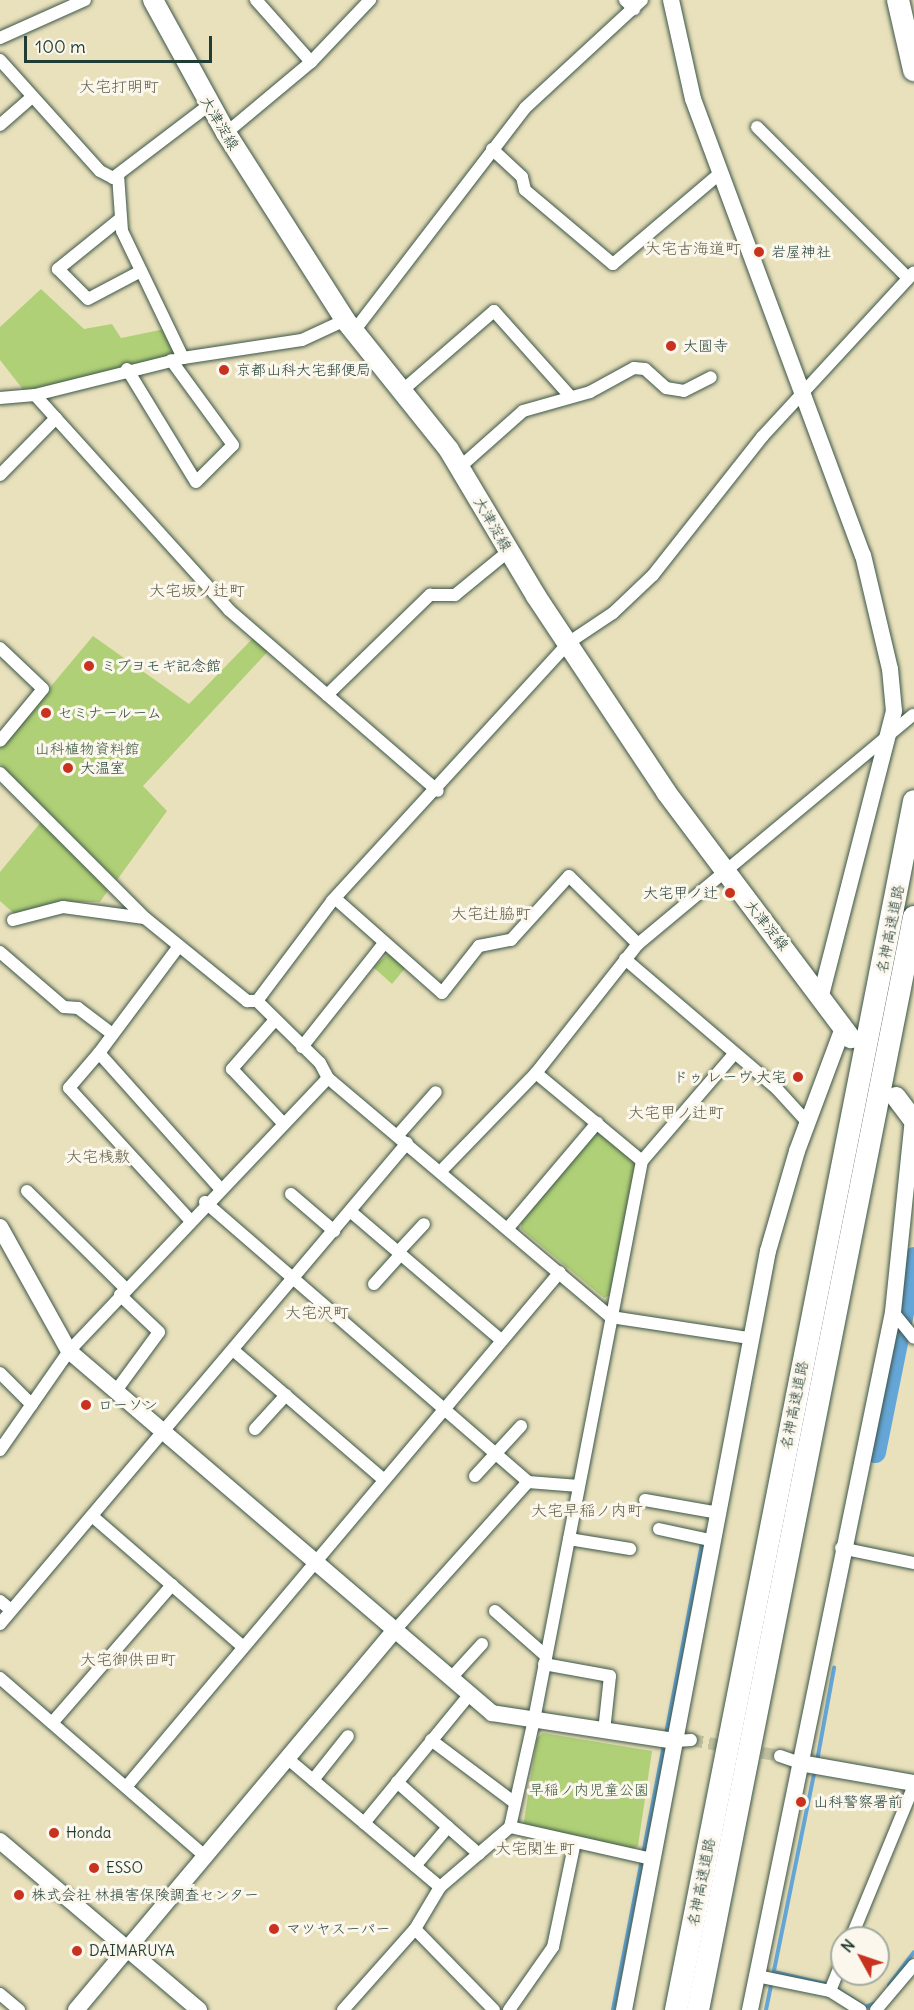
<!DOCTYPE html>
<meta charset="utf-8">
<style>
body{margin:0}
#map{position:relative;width:914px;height:2010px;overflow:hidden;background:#e9e1bc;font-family:Delius,"Klee One",sans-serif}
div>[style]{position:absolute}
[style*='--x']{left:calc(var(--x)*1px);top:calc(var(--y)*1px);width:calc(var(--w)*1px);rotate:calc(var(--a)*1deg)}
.green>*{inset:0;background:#b0d077}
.stream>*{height:4px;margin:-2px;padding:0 2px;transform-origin:2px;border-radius:2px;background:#65a6d8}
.river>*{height:22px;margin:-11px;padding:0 11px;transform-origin:11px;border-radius:11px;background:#65a6d8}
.street-tunnel>*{height:12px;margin-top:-6px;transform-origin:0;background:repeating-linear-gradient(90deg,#c1c0a1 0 12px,transparent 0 18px)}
.roads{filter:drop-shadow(0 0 2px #3d5648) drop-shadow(0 0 2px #3d5648)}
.street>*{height:12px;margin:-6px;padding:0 6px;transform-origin:6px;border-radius:6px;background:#fff}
.secondary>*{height:16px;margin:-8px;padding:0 8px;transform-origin:8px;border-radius:8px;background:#fff}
.primary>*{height:20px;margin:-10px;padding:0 10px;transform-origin:10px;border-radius:10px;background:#fff}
.highway>*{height:22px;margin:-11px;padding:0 11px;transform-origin:11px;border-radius:11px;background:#fff}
.dots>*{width:16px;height:16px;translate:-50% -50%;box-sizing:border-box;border:3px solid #fbf7ec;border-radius:50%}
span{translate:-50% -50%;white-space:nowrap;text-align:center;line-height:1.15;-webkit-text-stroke:6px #fbf7ec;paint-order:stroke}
.street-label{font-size:15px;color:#1f3d34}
.poi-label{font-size:15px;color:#1f3d34}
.left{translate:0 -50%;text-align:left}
.right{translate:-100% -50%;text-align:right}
.park-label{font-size:15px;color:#3c5a41}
.neighbourhood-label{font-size:16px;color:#625f49}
.north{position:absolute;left:830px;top:1926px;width:60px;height:60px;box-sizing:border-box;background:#fbf7ec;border:2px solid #a3ada2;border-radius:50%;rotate:310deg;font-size:16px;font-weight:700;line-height:24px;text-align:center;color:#1f3d34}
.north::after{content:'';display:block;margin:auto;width:21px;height:27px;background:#c8321e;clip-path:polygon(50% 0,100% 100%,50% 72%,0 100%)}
.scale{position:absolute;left:24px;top:36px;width:188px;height:27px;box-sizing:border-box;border:3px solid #1f3d34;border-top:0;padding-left:8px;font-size:18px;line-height:21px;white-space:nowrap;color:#1f3d34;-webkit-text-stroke:4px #fbf7ec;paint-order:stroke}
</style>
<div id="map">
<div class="green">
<i style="clip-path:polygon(41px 289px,84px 329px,112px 324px,121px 338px,165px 329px,176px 350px,172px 356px,25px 392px,0 360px,0 327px)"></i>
<i style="clip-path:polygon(257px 634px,272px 647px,143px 786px,167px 811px,117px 880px,0 764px,0 747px,93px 636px,189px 704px)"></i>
<i style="clip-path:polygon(41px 822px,109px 889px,100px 902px,63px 902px,17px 916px,0 901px,0 872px)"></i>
<i style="clip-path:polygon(391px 952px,407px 966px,392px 984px,373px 967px)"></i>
<i style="clip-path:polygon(594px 1132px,601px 1132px,637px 1164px,611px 1295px,604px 1298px,521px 1229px,521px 1218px)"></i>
<i style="clip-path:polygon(543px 1733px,652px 1751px,638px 1846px,632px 1849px,523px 1827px,537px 1738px)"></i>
</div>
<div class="stream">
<i style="--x:666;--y:1734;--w:194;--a:-79.3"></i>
<i style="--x:817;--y:1761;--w:95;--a:-79.6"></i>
<i style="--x:774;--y:1972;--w:53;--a:13"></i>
<i style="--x:889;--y:1985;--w:41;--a:-52.9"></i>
<i style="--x:833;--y:1987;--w:38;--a:32"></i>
<i style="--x:865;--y:2007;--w:12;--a:-20"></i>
<i style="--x:613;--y:2010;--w:270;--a:-79.1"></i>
<i style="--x:766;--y:2010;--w:246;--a:-78.5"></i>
</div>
<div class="river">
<i style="--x:875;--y:1452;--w:198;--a:-78.6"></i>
</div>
<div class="street-tunnel">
<i style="--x:691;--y:1740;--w:90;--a:10.2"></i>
</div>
<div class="roads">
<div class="street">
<i style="--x:256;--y:0;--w:83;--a:48.4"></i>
<i style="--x:625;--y:0;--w:13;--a:45"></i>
<i style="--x:0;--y:38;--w:93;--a:-24.1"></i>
<i style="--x:0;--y:60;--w:149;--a:48"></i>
<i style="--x:100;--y:171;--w:15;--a:28"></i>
<i style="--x:113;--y:178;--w:121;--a:-37.2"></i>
<i style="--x:0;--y:125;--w:41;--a:-41.1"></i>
<i style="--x:757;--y:127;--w:211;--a:45"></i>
<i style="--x:226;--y:133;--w:111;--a:-39.9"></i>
<i style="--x:311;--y:62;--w:86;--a:-46.4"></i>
<i style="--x:492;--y:149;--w:41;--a:43"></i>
<i style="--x:522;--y:177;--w:13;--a:77"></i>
<i style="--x:525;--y:190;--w:115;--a:40.1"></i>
<i style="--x:613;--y:264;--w:139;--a:-40.3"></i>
<i style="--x:118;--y:175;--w:56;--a:85.9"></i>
<i style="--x:122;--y:231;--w:141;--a:64.3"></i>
<i style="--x:120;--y:219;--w:80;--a:141.1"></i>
<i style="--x:58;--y:269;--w:42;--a:45"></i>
<i style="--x:88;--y:299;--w:60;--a:-27.8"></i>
<i style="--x:354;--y:331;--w:281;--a:-52.5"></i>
<i style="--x:525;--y:108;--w:159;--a:-42.7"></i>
<i style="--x:127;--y:369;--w:132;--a:58.6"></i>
<i style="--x:196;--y:482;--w:52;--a:-45"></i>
<i style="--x:233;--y:445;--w:105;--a:-126.1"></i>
<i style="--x:404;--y:389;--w:119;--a:-40.9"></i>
<i style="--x:494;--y:311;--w:114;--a:48.2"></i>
<i style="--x:35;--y:395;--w:290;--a:47.9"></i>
<i style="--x:229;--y:610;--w:276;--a:40.9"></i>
<i style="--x:0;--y:398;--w:35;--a:-5"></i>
<i style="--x:35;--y:395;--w:153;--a:-14"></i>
<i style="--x:183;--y:358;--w:120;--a:-8.6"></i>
<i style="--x:302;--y:340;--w:47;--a:-24.9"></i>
<i style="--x:460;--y:467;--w:84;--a:-41.6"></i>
<i style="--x:523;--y:411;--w:70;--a:-15.8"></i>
<i style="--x:590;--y:392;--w:50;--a:-28.6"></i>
<i style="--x:634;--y:368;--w:11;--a:5"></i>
<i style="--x:645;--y:369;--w:28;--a:42"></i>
<i style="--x:666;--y:388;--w:18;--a:9"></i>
<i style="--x:684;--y:391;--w:30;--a:-27"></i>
<i style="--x:0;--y:475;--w:80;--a:-45.5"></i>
<i style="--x:0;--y:648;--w:59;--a:43.6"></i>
<i style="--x:43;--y:689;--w:67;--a:129.6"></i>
<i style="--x:327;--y:695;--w:144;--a:-44.2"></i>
<i style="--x:430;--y:595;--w:25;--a:0"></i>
<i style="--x:455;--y:595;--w:70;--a:-39.2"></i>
<i style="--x:0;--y:773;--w:205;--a:45"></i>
<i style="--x:145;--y:918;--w:132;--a:39.1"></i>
<i style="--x:247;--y:1001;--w:10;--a:0"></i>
<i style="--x:257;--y:1001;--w:88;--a:44.5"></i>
<i style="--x:320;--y:1063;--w:17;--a:62"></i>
<i style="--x:328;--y:1078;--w:370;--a:40.2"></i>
<i style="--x:611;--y:1317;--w:140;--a:8.7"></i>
<i style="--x:337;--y:900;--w:140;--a:41.5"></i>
<i style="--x:442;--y:993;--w:60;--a:-51.8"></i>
<i style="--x:479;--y:946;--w:33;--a:-11"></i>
<i style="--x:511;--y:940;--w:86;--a:-47.8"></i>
<i style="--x:569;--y:876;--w:97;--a:44.6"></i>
<i style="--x:13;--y:920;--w:52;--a:-14.6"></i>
<i style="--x:63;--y:907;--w:82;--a:7.7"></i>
<i style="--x:179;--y:946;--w:134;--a:126.8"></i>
<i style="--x:99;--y:1053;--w:180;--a:48.2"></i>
<i style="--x:0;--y:952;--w:84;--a:40.7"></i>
<i style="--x:64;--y:1007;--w:14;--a:4"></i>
<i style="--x:78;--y:1008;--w:41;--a:37.1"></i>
<i style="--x:625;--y:959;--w:200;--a:40.5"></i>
<i style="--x:777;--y:1089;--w:46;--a:47.6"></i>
<i style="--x:257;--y:1001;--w:125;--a:-53.1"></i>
<i style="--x:332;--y:901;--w:350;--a:-47.5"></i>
<i style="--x:568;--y:643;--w:54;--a:-33.7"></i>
<i style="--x:613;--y:613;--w:55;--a:-43.5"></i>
<i style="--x:653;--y:575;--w:176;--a:-51.7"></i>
<i style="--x:762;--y:437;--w:224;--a:-47.3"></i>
<i style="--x:274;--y:1021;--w:64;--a:131.2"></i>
<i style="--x:232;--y:1069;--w:74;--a:46.6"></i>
<i style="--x:302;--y:1047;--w:132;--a:-51.7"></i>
<i style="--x:99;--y:1053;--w:46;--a:130.6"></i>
<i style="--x:69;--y:1088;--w:179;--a:47.5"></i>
<i style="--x:398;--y:1135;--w:57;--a:-48.5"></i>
<i style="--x:642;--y:1161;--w:141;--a:-49.3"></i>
<i style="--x:441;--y:1171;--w:136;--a:-45.9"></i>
<i style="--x:536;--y:1073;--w:164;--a:-51.7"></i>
<i style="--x:638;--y:944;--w:358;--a:-39.8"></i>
<i style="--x:27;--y:1191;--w:139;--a:44.7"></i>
<i style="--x:291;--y:1194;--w:57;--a:40.7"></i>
<i style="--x:205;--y:1202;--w:427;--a:40.9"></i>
<i style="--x:528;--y:1482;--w:51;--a:4.5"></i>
<i style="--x:350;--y:1211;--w:199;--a:40.5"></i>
<i style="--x:508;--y:1228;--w:138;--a:-49.7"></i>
<i style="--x:398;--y:1252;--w:38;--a:-47"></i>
<i style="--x:374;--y:1284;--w:40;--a:-48"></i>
<i style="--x:893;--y:1312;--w:33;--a:51"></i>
<i style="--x:233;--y:1350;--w:198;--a:40.7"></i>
<i style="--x:0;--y:1373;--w:45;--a:45"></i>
<i style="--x:115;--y:1392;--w:74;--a:-53.7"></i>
<i style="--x:159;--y:1332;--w:54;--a:-136.5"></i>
<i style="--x:255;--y:1429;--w:46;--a:-47.6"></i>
<i style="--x:0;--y:1450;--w:121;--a:-55.1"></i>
<i style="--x:69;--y:1351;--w:376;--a:-46.5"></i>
<i style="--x:475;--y:1476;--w:68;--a:-47.4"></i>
<i style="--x:645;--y:1500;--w:75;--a:10"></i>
<i style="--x:92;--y:1516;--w:200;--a:40.9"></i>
<i style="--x:659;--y:1529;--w:56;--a:12.3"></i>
<i style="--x:569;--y:1539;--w:62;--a:9.3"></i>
<i style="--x:841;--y:1548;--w:75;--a:11.6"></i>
<i style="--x:0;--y:1601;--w:14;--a:39"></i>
<i style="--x:495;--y:1611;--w:68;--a:41.4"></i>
<i style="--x:0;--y:1624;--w:630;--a:-49.76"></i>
<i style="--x:395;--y:1630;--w:199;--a:-48.1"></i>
<i style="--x:544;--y:1664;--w:67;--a:10.3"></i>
<i style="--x:610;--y:1676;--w:55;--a:96.2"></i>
<i style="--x:0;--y:1678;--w:271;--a:41"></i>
<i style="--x:451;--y:1678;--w:46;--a:-47.6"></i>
<i style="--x:52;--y:1723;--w:183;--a:-49"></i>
<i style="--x:431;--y:1740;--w:105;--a:36.9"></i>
<i style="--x:676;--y:1741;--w:15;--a:-4"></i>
<i style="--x:780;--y:1756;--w:21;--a:19"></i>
<i style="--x:288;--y:1759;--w:199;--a:40.1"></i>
<i style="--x:313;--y:1780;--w:56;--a:-51.5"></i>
<i style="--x:397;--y:1782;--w:68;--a:41.4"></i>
<i style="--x:448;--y:1827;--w:51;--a:130.2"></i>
<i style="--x:126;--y:1787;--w:673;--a:-49.88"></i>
<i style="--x:364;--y:1823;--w:167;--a:-50.6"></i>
<i style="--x:448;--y:1827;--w:41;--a:41.1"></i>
<i style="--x:510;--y:1827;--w:146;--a:12.7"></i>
<i style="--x:415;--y:1929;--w:113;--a:45.7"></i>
<i style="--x:851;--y:1938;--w:165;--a:-67.6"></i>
<i style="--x:757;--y:1976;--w:75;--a:11.6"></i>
<i style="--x:830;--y:1991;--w:36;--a:32"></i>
<i style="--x:830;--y:1991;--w:32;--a:-68"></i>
<i style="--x:0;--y:1994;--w:25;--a:40"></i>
<i style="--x:343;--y:2010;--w:108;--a:-48.4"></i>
<i style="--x:415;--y:1929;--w:49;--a:-59.2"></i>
<i style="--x:440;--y:1887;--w:92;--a:-40.6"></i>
<i style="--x:510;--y:1827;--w:110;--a:-77.4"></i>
<i style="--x:534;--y:1720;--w:569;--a:-79.07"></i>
<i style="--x:642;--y:1161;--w:138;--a:-140.3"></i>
<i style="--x:509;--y:2010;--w:77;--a:-55.1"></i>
<i style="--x:553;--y:1947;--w:107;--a:-78.2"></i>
<i style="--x:876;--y:2010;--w:59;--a:-49.8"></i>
</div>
<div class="secondary">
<i style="--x:671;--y:0;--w:101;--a:77.5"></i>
<i style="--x:693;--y:99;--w:487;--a:69.6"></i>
<i style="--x:863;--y:555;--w:117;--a:76.7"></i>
<i style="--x:890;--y:669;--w:42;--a:84.6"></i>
<i style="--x:894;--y:711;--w:293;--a:104.4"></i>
<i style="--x:0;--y:1227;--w:142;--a:60.9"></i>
<i style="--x:69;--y:1351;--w:557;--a:40.56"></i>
<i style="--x:492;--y:1713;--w:186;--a:8.7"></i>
<i style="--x:800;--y:1763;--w:116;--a:10"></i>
<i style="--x:0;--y:1841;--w:261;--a:40.3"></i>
<i style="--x:76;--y:2010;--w:496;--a:-50"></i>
<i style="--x:624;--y:2010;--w:773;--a:-79.26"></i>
<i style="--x:768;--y:1251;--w:104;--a:-73.8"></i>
<i style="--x:797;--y:1151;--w:131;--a:-69.5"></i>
<i style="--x:750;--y:2010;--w:712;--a:-78.42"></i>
<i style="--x:893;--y:1312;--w:193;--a:-84.1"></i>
</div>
<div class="primary">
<i style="--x:153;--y:0;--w:152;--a:61.2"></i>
<i style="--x:226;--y:133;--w:222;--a:57.5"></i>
<i style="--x:345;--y:320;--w:166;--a:51.3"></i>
<i style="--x:449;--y:450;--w:170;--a:59.2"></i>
<i style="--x:536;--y:596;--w:235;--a:56.4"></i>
<i style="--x:666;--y:792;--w:308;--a:53.1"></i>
<i style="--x:896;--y:1097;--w:30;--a:53"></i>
</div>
<div class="highway">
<i style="--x:898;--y:0;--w:72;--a:77.1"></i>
<i style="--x:676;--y:2010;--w:1232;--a:-78.86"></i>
<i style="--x:698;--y:2010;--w:1114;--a:-78.82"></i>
</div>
</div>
<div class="dots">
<i style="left:759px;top:252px;background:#c8321e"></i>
<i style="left:671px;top:346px;background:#c8321e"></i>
<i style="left:224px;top:370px;background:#c8321e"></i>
<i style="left:89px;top:666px;background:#c8321e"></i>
<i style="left:46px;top:713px;background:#c8321e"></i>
<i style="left:68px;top:768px;background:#c8321e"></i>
<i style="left:730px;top:893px;background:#c8321e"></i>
<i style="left:798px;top:1077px;background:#c8321e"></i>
<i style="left:86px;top:1405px;background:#c8321e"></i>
<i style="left:801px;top:1802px;background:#c8321e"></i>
<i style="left:54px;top:1833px;background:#c8321e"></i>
<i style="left:94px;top:1868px;background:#c8321e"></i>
<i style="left:19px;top:1895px;background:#c8321e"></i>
<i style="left:274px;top:1929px;background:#c8321e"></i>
<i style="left:77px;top:1951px;background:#c8321e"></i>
</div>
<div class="street-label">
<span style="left:220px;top:123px;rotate:59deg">大津淀線</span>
<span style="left:493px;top:524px;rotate:60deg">大津淀線</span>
<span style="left:767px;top:925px;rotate:51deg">大津淀線</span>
<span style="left:890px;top:929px;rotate:-79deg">名神高速道路</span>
<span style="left:794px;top:1405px;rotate:-79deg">名神高速道路</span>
<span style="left:701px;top:1882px;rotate:-79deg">名神高速道路</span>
</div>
<div class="poi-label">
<span class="left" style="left:771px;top:252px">岩屋神社</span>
<span class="left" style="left:683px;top:346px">大圓寺</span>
<span class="left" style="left:236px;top:370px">京都山科大宅郵便局</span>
<span class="left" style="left:101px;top:666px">ミブヨモギ記念館</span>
<span class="left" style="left:58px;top:713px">セミナールーム</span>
<span class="left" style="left:80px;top:768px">大温室</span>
<span class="right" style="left:718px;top:893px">大宅甲ノ辻</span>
<span class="right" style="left:786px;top:1077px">ドゥ レーヴ 大宅</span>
<span class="left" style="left:98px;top:1405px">ローソン</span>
<span class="left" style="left:813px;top:1802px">山科警察署前</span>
<span class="left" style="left:66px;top:1833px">Honda</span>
<span class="left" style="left:106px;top:1868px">ESSO</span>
<span class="left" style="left:31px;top:1895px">株式会社 林損害保険調査センター</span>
<span class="left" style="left:286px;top:1929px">マツヤスーパー</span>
<span class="left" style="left:89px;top:1951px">DAIMARUYA</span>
</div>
<div class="park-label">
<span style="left:87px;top:749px">山科植物資料館</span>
<span style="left:589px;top:1790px">早稲ノ内児童公園</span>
</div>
<div class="neighbourhood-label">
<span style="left:119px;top:86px">大宅打明町</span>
<span style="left:693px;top:248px">大宅古海道町</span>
<span style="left:197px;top:590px">大宅坂ノ辻町</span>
<span style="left:491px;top:913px">大宅辻脇町</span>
<span style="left:676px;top:1112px">大宅甲ノ辻町</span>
<span style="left:98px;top:1156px">大宅桟敷</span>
<span style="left:317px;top:1312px">大宅沢町</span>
<span style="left:587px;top:1510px">大宅早稲ノ内町</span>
<span style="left:128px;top:1659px">大宅御供田町</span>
<span style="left:535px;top:1848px">大宅関生町</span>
</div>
<div class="north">N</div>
<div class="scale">100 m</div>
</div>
